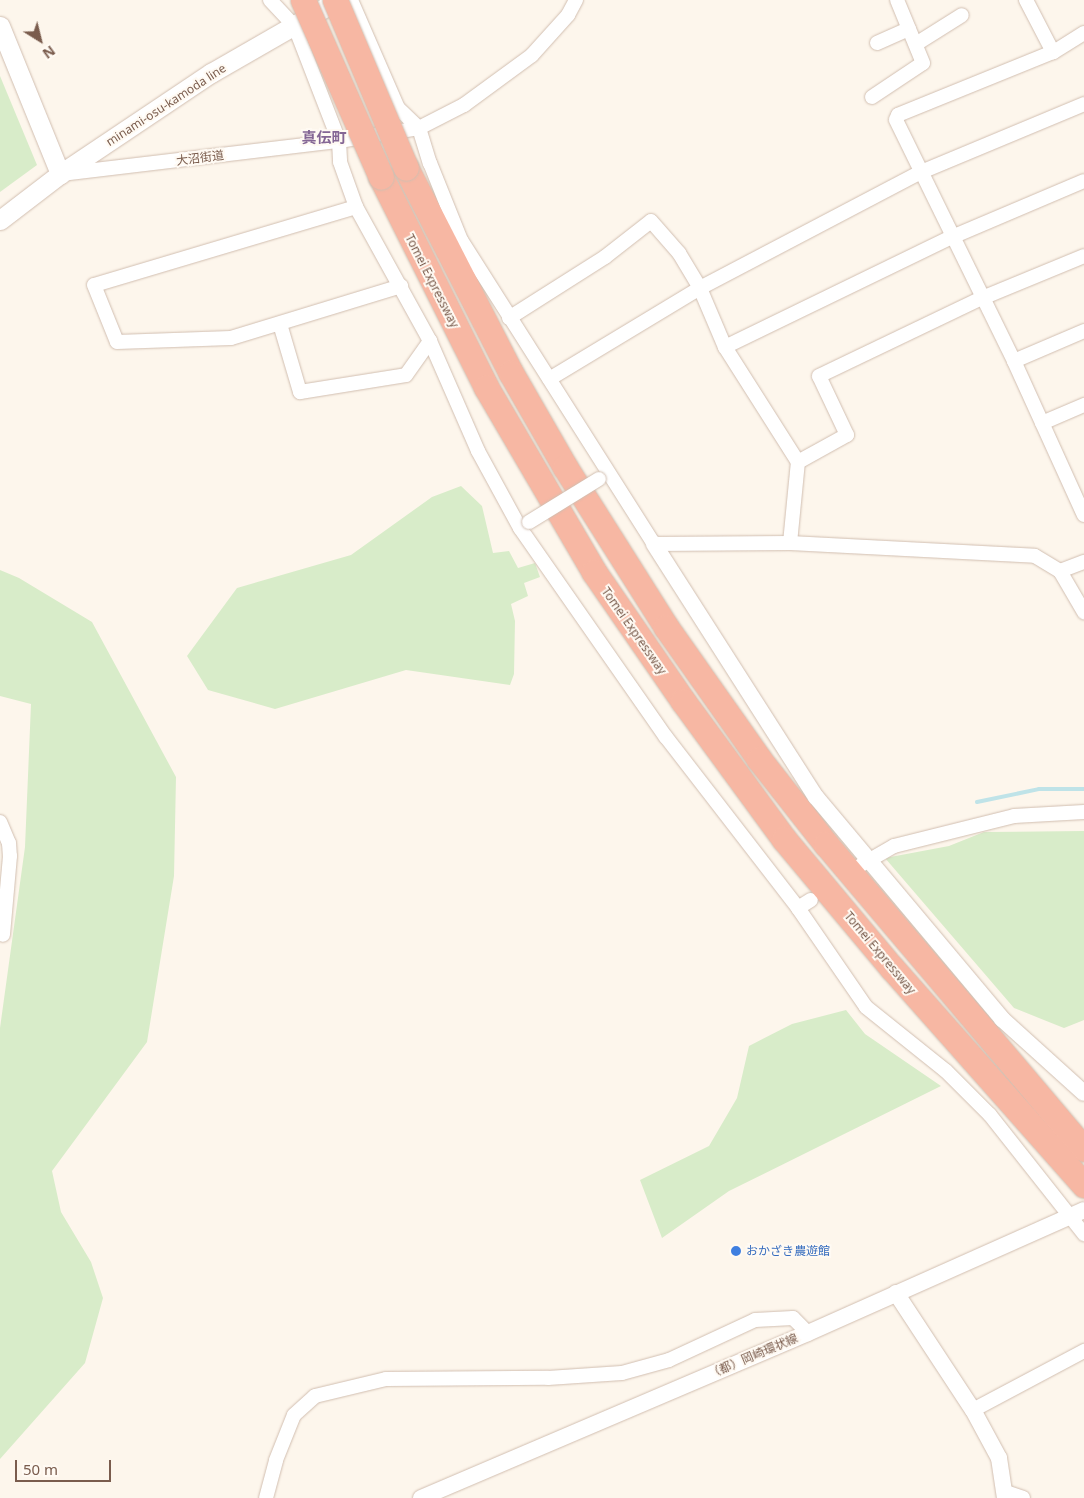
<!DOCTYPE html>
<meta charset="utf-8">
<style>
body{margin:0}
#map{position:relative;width:1084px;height:1498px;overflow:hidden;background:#fdf6ec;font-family:"Noto Sans","Noto Sans JP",sans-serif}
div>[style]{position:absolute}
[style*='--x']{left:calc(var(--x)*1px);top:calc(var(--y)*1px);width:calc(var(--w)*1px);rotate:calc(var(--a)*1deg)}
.green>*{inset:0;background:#d8ecc9}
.stream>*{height:4px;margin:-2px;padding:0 2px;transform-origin:2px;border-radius:2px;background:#bfe3e8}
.roads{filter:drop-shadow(0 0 1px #d1beb0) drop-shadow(0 0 1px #d1beb0)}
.minor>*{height:14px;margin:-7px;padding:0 7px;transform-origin:7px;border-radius:7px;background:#fff}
.tertiary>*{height:16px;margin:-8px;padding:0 8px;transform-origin:8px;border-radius:8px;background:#fff}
.secondary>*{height:19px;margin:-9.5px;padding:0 9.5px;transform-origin:9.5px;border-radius:9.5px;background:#fff}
.motorway>*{height:25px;margin:-12.5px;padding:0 12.5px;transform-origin:12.5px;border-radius:12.5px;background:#f7b7a3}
.bridges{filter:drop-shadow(0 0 1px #d1beb0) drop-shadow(0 0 1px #d1beb0)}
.minor-bridge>*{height:14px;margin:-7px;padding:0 7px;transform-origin:7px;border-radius:7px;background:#fff}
.motorway-bridge>*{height:25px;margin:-12.5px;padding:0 12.5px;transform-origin:12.5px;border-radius:12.5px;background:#f7b7a3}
.dots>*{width:14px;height:14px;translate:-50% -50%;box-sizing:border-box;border:2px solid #fffaf3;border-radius:50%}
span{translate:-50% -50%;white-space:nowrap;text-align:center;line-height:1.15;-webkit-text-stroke:4px #fffaf3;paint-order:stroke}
.street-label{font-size:12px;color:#7a5c4d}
.shop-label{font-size:12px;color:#366cbe}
.left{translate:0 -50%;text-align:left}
.quarter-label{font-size:15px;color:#846695;font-weight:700}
.north{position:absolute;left:15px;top:15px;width:50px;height:50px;-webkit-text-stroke:4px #fffaf3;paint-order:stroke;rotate:144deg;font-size:14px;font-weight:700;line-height:20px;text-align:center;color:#7a5c4d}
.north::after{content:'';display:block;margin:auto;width:18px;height:22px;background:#7a5c4d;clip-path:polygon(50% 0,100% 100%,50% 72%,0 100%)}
.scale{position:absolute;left:15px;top:1460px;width:96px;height:22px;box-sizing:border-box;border:2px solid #7a5c4d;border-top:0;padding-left:6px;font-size:15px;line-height:18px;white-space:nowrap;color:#7a5c4d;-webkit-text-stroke:4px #fffaf3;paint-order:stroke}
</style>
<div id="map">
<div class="green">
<i style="clip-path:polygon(0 76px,37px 165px,0 192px)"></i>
<i style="clip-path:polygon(461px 486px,482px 506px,493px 553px,509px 551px,518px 568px,535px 563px,540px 577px,524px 583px,528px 596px,511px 604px,515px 621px,514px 674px,510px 685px,406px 670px,275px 709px,208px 690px,187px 656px,237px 588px,351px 555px,432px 497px)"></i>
<i style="clip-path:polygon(0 570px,19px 578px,92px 622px,176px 777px,174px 876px,147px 1042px,52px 1171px,61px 1212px,91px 1262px,103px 1298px,85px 1363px,0 1459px,0 1028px,25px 847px,31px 704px,0 696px)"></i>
<i style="clip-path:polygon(1084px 831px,1084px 1020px,1064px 1028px,1014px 1008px,885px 858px,949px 846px,984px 832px)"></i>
<i style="clip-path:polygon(846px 1010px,865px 1034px,941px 1086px,729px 1191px,662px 1238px,640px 1180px,709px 1146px,737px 1098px,749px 1046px,792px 1024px)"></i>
</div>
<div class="stream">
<i style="--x:977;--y:802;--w:63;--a:-11.8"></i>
<i style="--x:1039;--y:789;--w:45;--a:0"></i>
</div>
<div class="roads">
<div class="minor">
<i style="--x:270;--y:0;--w:37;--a:47"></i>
<i style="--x:295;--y:27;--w:122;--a:68.9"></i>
<i style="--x:339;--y:141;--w:21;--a:87"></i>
<i style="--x:340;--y:162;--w:48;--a:70.4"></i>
<i style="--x:356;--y:207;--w:153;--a:61.1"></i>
<i style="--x:430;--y:341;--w:120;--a:66.4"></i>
<i style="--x:478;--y:451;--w:88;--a:61.4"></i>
<i style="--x:520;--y:528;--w:255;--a:55.1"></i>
<i style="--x:666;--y:737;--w:216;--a:52.3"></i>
<i style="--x:798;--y:908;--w:120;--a:55.5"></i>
<i style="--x:866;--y:1007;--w:102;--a:38.7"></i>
<i style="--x:946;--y:1071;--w:62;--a:45"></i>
<i style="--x:990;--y:1115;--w:152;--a:51.7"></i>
<i style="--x:351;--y:0;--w:118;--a:66.5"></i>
<i style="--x:398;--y:108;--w:29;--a:44"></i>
<i style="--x:419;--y:128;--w:37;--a:73"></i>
<i style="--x:430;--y:163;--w:83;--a:68.1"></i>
<i style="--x:461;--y:240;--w:360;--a:57.6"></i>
<i style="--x:654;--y:544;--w:136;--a:-0.4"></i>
<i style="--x:790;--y:543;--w:245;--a:3"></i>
<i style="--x:1035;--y:556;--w:29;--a:31"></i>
<i style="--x:1060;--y:571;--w:48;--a:59.7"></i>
<i style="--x:1026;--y:0;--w:59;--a:62.6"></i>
<i style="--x:1084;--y:33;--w:36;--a:148"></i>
<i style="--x:1053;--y:52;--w:167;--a:157.9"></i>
<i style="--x:898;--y:115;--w:5;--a:112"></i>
<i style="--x:896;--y:120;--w:268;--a:63.9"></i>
<i style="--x:1014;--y:361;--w:169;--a:65.6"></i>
<i style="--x:877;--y:43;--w:35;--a:-24"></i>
<i style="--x:916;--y:44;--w:54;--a:-32.2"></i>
<i style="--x:872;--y:97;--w:61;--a:-33.7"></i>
<i style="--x:923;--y:63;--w:68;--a:-112.4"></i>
<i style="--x:61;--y:174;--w:280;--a:-6.8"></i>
<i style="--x:339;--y:141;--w:81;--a:-9.2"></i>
<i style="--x:419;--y:128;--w:51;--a:-27.1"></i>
<i style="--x:464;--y:105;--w:84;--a:-36.3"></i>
<i style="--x:532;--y:55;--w:54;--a:-48"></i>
<i style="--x:568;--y:15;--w:17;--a:-62"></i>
<i style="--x:356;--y:207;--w:273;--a:163.4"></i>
<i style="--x:94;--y:285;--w:61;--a:68"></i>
<i style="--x:117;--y:342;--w:114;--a:-2"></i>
<i style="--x:231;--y:338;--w:178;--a:-17"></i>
<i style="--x:509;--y:318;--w:114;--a:-32.4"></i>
<i style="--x:605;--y:257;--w:58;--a:-38"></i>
<i style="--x:651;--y:221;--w:43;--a:48.8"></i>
<i style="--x:679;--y:253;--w:41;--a:59"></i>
<i style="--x:700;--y:288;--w:176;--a:148.9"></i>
<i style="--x:280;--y:324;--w:71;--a:73.6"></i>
<i style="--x:300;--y:392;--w:107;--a:-9.1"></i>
<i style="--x:406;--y:375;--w:42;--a:-54.8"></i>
<i style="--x:725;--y:347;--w:252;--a:-25.9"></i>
<i style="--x:952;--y:237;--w:143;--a:-23"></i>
<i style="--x:1014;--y:361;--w:76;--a:-23.2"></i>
<i style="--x:1042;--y:423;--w:46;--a:-23.2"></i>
<i style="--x:798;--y:462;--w:56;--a:-28.9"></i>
<i style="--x:847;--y:435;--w:65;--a:-115.4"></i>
<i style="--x:819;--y:376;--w:181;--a:-25.6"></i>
<i style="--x:982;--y:298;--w:110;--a:-22.4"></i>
<i style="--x:790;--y:543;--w:81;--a:-84.4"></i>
<i style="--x:798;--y:462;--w:136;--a:-122.4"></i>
<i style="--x:725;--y:347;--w:64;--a:-113"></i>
<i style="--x:700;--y:288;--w:250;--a:-27.7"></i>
<i style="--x:921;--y:172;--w:177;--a:-22.6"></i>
<i style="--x:1060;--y:571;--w:26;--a:-21"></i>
<i style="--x:0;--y:822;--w:23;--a:67"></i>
<i style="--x:9;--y:843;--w:13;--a:86"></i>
<i style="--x:10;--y:856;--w:79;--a:95.1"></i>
<i style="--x:861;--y:865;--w:38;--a:-30"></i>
<i style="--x:894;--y:846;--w:124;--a:-14"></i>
<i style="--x:1014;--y:816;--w:70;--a:-3.3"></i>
<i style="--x:798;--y:908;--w:15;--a:-32"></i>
<i style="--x:973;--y:1410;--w:126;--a:-28"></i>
<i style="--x:1006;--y:1492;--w:18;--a:19"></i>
<i style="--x:266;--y:1498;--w:39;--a:-75"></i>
<i style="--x:276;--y:1460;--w:48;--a:-68.2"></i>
<i style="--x:294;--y:1415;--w:28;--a:-42"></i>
<i style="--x:315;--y:1396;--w:73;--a:-13.5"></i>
<i style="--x:386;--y:1379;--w:162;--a:-0.4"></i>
<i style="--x:548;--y:1378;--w:74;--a:-3.9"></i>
<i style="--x:622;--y:1373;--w:49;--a:-15.5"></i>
<i style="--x:669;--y:1360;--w:95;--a:-24.9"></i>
<i style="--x:755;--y:1320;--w:38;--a:-3"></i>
<i style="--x:793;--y:1318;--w:21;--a:45"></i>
</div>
<div class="tertiary">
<i style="--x:654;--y:544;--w:300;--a:57.4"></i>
<i style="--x:816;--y:797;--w:290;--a:50"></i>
<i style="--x:1002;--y:1019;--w:110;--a:42.1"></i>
<i style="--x:896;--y:1293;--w:140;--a:56.7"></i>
<i style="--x:973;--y:1410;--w:55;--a:61.6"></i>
<i style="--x:999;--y:1458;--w:40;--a:81.5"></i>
<i style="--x:421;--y:1498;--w:421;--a:-23.1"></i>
<i style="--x:808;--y:1333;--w:302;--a:-24"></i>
</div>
<div class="secondary">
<i style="--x:0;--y:26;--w:160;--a:67.9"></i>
<i style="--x:0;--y:220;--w:76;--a:-37.5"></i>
<i style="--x:60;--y:174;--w:182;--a:-33.8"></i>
<i style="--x:211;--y:73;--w:146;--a:-29.9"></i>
</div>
<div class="motorway">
<i style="--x:406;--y:168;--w:230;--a:62.9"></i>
<i style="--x:511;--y:373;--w:108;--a:60.1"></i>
<i style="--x:565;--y:467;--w:189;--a:57.7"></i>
<i style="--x:666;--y:627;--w:161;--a:54.8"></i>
<i style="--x:759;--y:759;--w:108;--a:51.8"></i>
<i style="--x:826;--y:844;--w:399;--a:49.8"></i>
<i style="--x:381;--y:177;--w:235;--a:63.4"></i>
<i style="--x:486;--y:387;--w:214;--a:59.7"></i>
<i style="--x:594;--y:572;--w:157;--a:55.4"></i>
<i style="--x:683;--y:701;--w:171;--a:53.8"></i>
<i style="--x:784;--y:839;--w:168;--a:50.1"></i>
<i style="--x:892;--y:968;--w:290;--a:48.5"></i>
</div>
</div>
<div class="bridges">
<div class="minor-bridge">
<i style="--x:529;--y:522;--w:82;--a:-31.6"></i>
</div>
<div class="motorway-bridge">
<i style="--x:303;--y:0;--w:193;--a:66.2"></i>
<i style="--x:335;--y:0;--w:182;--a:67.1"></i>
</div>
</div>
<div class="dots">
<i style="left:736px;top:1251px;background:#3f7fe0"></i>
</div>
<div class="street-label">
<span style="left:166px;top:105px;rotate:-33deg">minami-osu-kamoda line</span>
<span style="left:200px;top:158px;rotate:-7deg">大沼街道</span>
<span style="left:432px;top:281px;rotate:63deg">Tomei Expressway</span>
<span style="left:634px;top:631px;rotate:55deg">Tomei Expressway</span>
<span style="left:880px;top:953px;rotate:50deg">Tomei Expressway</span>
<span style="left:753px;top:1356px;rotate:-23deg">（都）岡崎環状線</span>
</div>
<div class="shop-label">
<span class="left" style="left:746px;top:1251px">おかざき農遊館</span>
</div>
<div class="quarter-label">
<span style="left:324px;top:138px">真伝町</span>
</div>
<div class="north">N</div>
<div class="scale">50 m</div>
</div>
